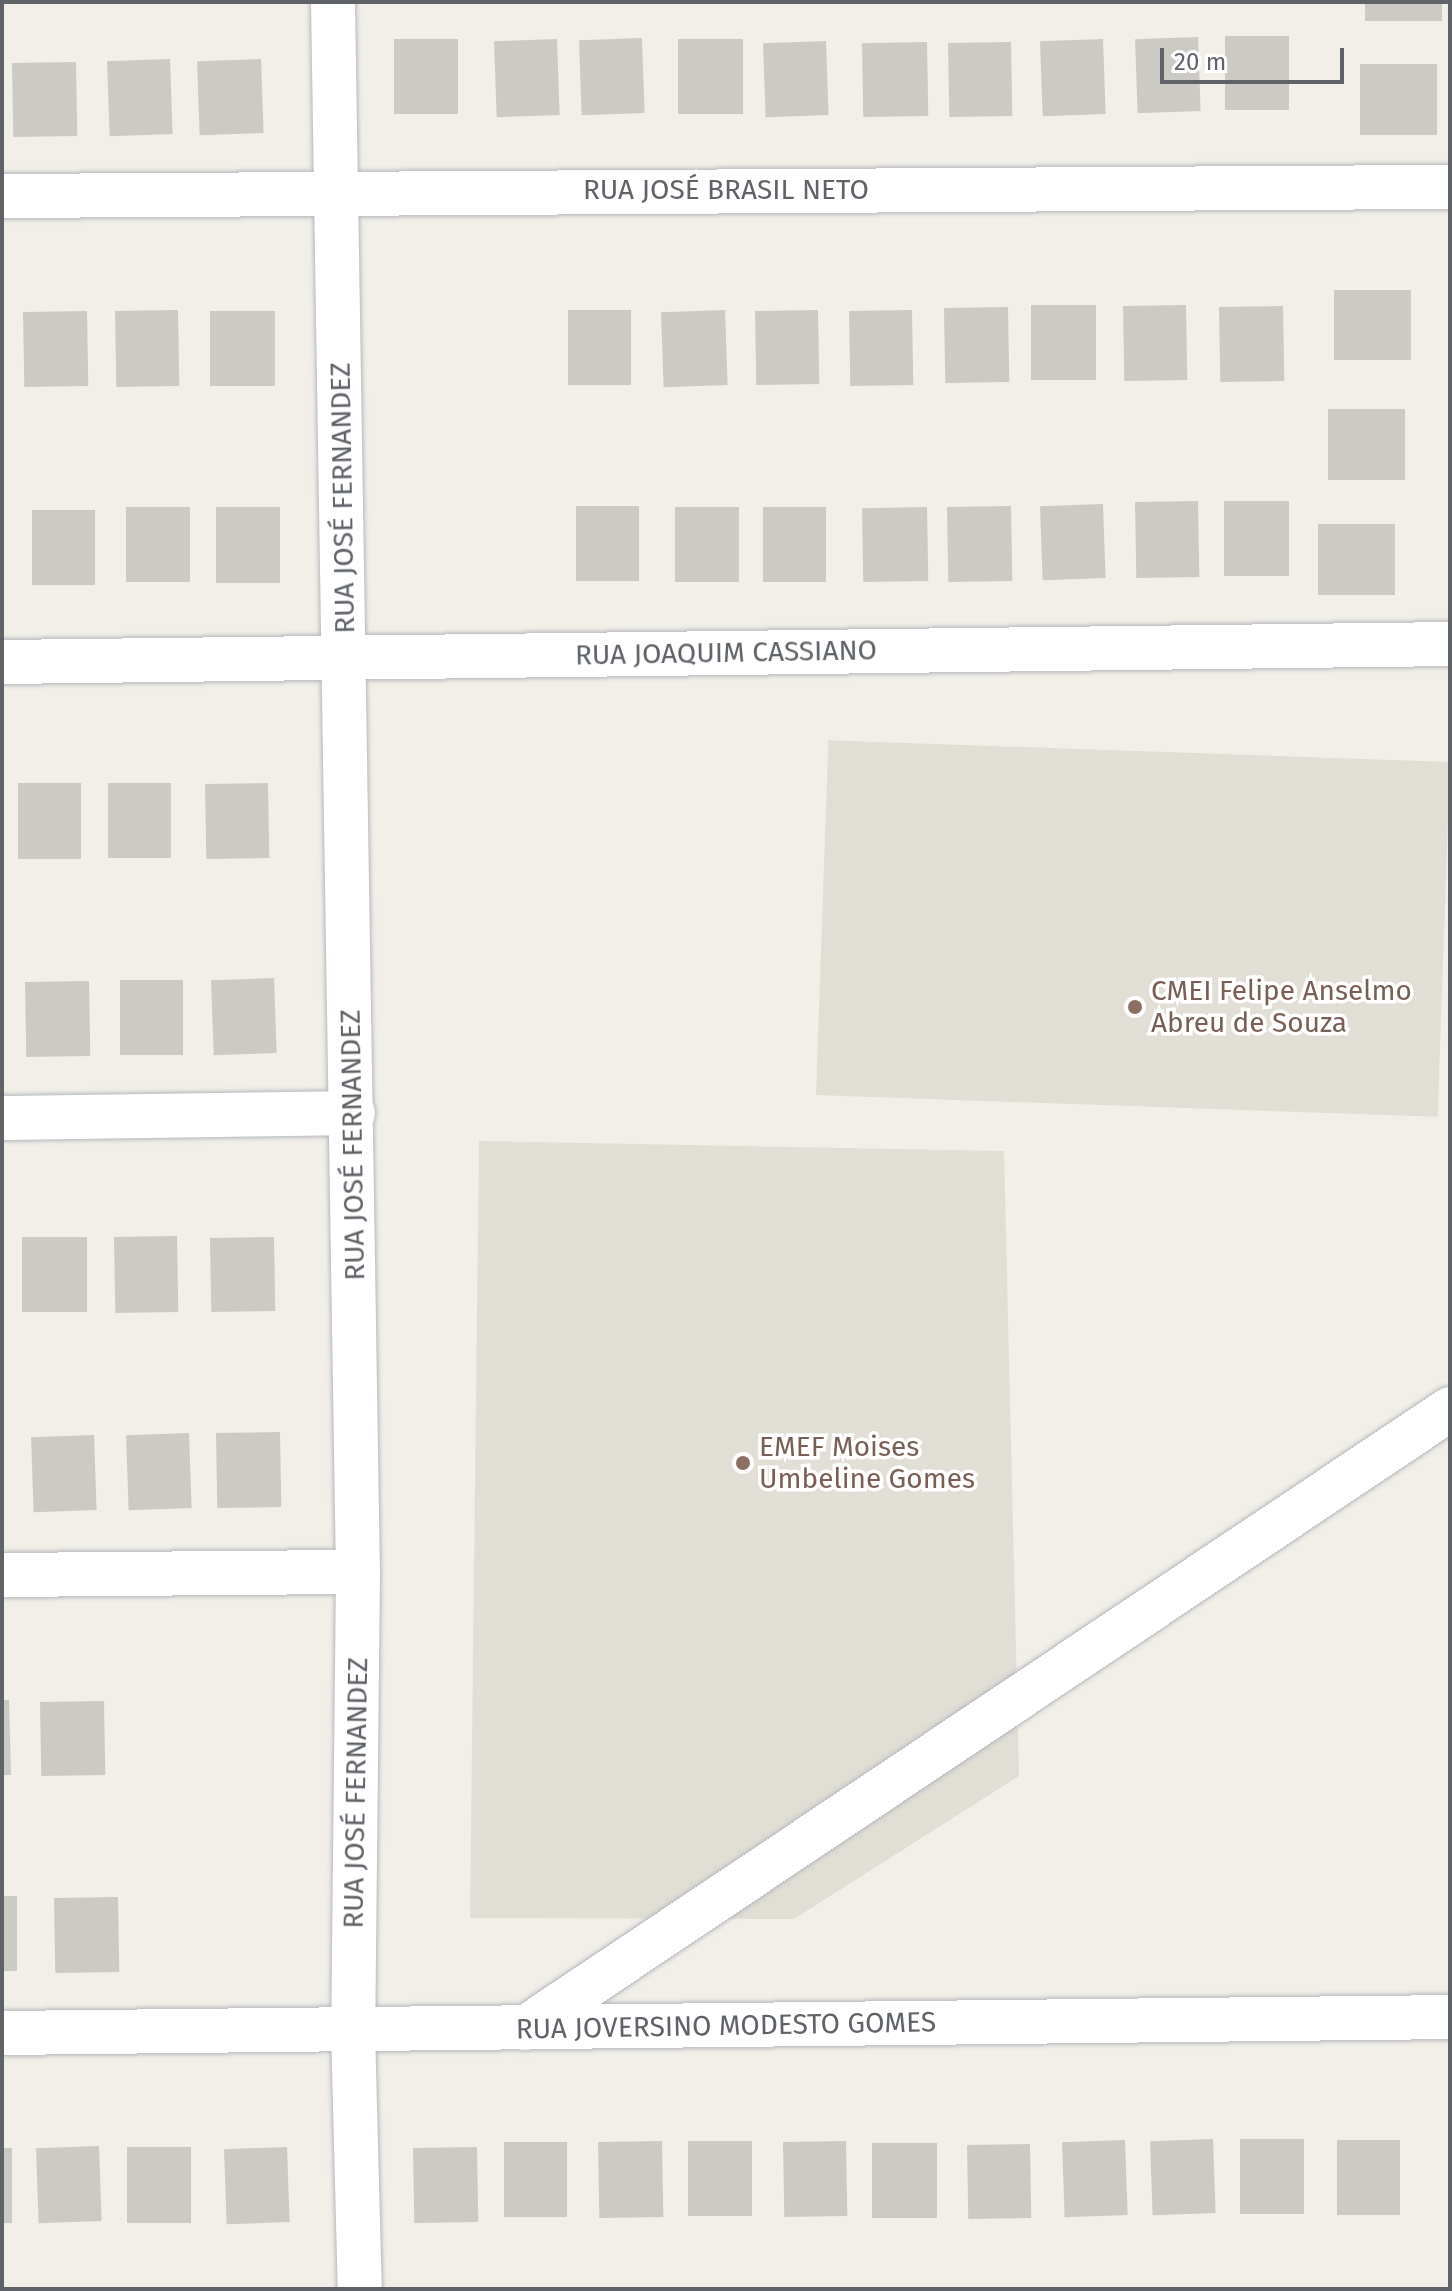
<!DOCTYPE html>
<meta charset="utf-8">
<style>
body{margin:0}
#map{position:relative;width:1452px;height:2291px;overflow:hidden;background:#f1efe8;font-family:"Fira Sans",sans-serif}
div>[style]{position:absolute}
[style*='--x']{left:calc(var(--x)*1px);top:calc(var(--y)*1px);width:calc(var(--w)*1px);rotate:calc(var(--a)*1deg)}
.education>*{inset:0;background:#e1ded6;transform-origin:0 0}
.building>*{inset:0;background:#cccac5;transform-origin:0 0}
.roads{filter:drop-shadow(0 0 2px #b5b8bc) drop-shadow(0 0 2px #b5b8bc)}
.street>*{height:44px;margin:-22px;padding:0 22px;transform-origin:22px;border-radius:22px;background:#fff}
.dots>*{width:22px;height:22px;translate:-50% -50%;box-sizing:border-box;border:4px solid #fff;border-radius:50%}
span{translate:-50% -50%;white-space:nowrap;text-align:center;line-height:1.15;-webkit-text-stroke:7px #fff;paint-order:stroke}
.street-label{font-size:28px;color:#5f6368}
.education-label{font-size:28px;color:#785e54}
.left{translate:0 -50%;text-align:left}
.frame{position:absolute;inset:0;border:4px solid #5f6368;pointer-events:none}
.scale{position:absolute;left:1160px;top:48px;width:184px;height:36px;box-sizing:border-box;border:4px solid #5f6368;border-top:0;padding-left:10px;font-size:24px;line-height:28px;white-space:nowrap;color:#5f6368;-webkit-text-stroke:6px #fff;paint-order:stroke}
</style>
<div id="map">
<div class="education">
<i style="left:1450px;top:762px;width:355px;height:622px;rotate:92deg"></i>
<i style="clip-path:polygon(479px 1141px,1004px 1151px,1019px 1776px,794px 1919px,470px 1918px)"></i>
</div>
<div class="building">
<i style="left:1365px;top:2px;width:77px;height:19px"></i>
<i style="left:1289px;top:36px;width:74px;height:64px;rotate:90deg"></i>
<i style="left:1198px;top:37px;width:74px;height:63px;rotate:88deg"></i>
<i style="left:642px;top:38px;width:75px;height:63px;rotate:88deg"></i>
<i style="left:458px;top:39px;width:75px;height:64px;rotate:90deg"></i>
<i style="left:557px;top:39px;width:76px;height:63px;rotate:88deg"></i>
<i style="left:678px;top:39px;width:65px;height:75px"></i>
<i style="left:1103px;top:39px;width:75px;height:63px;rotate:88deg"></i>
<i style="left:826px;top:41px;width:74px;height:63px;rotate:88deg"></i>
<i style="left:927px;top:42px;width:74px;height:65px;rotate:89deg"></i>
<i style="left:1011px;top:42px;width:74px;height:63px;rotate:89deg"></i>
<i style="left:170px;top:59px;width:75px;height:63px;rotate:88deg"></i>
<i style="left:261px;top:59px;width:74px;height:64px;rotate:88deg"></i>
<i style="left:76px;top:62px;width:74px;height:64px;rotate:89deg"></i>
<i style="left:1360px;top:64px;width:77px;height:71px"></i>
<i style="left:1334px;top:290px;width:77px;height:70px"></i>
<i style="left:1096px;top:305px;width:75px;height:65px;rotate:90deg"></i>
<i style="left:1186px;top:305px;width:75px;height:63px;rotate:89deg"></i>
<i style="left:1283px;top:306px;width:75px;height:64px;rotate:89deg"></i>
<i style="left:1008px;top:307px;width:75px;height:64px;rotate:89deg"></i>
<i style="left:178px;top:310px;width:76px;height:63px;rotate:89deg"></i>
<i style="left:568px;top:310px;width:63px;height:75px"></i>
<i style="left:725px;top:310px;width:75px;height:64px;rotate:88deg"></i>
<i style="left:818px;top:310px;width:74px;height:63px;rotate:89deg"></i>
<i style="left:912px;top:310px;width:75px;height:63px;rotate:89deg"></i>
<i style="left:87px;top:311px;width:75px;height:64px;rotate:89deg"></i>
<i style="left:275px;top:311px;width:75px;height:65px;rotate:90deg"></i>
<i style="left:1328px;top:409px;width:77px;height:71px"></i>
<i style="left:1198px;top:501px;width:76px;height:63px;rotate:89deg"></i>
<i style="left:1289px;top:501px;width:75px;height:65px;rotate:90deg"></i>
<i style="left:1103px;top:504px;width:74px;height:63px;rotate:88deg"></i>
<i style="left:576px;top:506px;width:63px;height:75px"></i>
<i style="left:1011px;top:506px;width:75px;height:64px;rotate:89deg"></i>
<i style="left:190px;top:507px;width:75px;height:64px;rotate:90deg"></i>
<i style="left:216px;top:507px;width:64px;height:76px"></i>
<i style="left:675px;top:507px;width:64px;height:75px"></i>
<i style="left:763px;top:507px;width:63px;height:75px"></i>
<i style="left:927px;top:507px;width:74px;height:65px;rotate:89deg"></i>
<i style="left:32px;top:510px;width:63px;height:75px"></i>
<i style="left:1318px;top:524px;width:77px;height:71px"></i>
<i style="left:18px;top:783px;width:63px;height:76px"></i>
<i style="left:108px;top:783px;width:63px;height:75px"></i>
<i style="left:268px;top:783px;width:75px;height:63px;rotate:89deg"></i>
<i style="left:274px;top:978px;width:75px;height:63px;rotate:88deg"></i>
<i style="left:120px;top:980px;width:63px;height:75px"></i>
<i style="left:89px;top:981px;width:75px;height:64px;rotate:89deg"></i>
<i style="left:177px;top:1236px;width:76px;height:63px;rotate:89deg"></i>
<i style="left:22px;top:1237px;width:65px;height:75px"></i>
<i style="left:274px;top:1237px;width:74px;height:64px;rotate:89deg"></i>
<i style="left:280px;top:1432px;width:75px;height:64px;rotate:89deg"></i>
<i style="left:189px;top:1433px;width:75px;height:63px;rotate:88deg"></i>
<i style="left:94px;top:1435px;width:75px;height:63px;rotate:88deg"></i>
<i style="clip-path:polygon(2px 1700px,9px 1700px,11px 1775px,2px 1775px)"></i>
<i style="left:104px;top:1701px;width:74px;height:64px;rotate:89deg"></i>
<i style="left:2px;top:1896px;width:15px;height:75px"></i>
<i style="left:118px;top:1897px;width:75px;height:64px;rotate:89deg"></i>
<i style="left:1213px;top:2139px;width:74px;height:63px;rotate:88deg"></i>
<i style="left:1240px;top:2139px;width:64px;height:75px"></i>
<i style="left:1125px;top:2140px;width:75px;height:63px;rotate:88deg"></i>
<i style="left:1337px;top:2140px;width:63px;height:75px"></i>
<i style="left:662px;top:2141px;width:76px;height:64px;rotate:89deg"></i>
<i style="left:688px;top:2141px;width:64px;height:75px"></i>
<i style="left:846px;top:2141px;width:75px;height:63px;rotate:89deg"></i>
<i style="left:504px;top:2142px;width:63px;height:75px"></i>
<i style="left:937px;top:2143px;width:75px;height:65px;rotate:90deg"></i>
<i style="left:1030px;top:2144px;width:74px;height:63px;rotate:89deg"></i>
<i style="left:99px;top:2146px;width:75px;height:63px;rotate:88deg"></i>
<i style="left:127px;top:2147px;width:64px;height:76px"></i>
<i style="left:287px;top:2147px;width:75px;height:63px;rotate:88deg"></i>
<i style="left:477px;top:2147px;width:75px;height:64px;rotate:89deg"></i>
<i style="left:2px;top:2148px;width:10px;height:75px"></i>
</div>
<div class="roads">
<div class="street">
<i style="--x:333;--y:2;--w:1570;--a:89.09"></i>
<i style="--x:358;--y:1572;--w:458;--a:90.6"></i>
<i style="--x:353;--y:2030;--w:259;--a:88.5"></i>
<i style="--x:2;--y:196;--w:1448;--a:-0.36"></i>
<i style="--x:2;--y:662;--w:1448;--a:-0.71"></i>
<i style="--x:2;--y:1118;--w:351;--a:-0.8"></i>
<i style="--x:2;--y:1575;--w:356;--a:-0.5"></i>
<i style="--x:525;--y:2028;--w:1113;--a:-33.79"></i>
<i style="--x:2;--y:2033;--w:1448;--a:-0.63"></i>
</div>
</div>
<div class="dots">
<i style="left:1135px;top:1007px;background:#8d6e63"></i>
<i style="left:743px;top:1463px;background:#8d6e63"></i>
</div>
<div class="street-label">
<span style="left:726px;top:190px">RUA JOSÉ BRASIL NETO</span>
<span style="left:343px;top:498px;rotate:-91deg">RUA JOSÉ FERNANDEZ</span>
<span style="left:726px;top:653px;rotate:-1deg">RUA JOAQUIM CASSIANO</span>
<span style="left:353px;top:1145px;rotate:-91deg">RUA JOSÉ FERNANDEZ</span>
<span style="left:356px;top:1793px;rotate:-89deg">RUA JOSÉ FERNANDEZ</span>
<span style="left:726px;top:2026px;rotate:-1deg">RUA JOVERSINO MODESTO GOMES</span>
</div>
<div class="education-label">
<span class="left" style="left:1151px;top:1007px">CMEI Felipe Anselmo<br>Abreu de Souza</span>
<span class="left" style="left:759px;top:1463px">EMEF Moises<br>Umbeline Gomes</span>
</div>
<div class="frame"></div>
<div class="scale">20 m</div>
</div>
